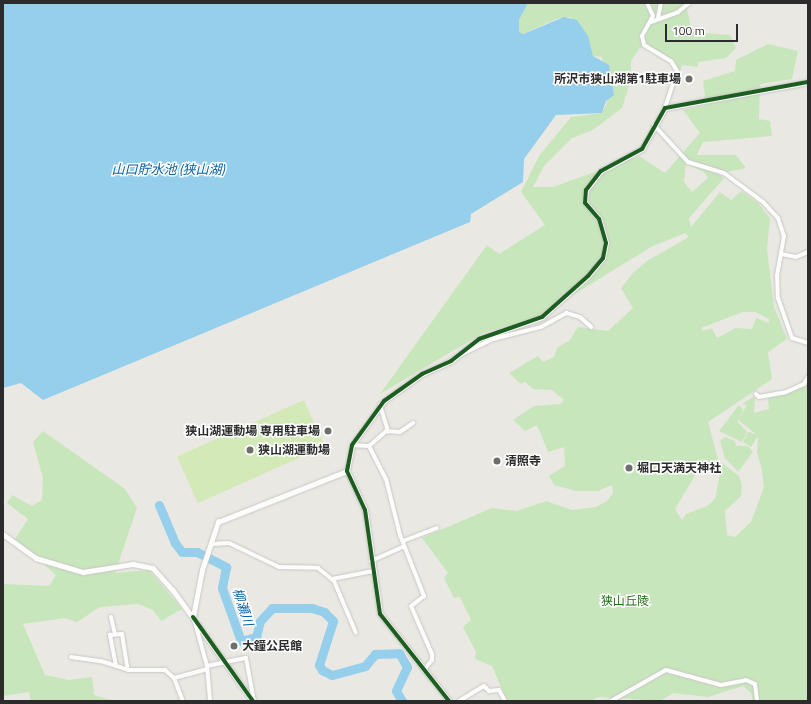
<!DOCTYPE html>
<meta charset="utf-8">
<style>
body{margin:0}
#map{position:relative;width:811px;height:704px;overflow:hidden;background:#eae8e2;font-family:"Titillium Web","Noto Sans JP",sans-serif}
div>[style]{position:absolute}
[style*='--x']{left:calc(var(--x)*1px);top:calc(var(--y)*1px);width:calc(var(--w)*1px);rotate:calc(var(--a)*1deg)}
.green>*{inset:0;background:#c8e6bb}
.pitch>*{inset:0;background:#d3eab8;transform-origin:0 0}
.water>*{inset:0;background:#95cfec}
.river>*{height:9px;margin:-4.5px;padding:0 4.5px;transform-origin:4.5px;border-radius:4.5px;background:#95cfec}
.roads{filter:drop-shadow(0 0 1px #c8c7c7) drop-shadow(0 0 1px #c8c7c7)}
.minor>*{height:4px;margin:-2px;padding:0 2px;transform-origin:2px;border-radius:2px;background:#fcfcfb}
.tertiary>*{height:4.5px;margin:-2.25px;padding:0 2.25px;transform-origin:2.25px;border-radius:2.25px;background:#fcfcfb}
.cycleway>*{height:4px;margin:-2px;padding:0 2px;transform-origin:2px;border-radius:2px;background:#1b5e20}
.dots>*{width:11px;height:11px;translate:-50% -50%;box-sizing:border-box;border:2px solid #fff;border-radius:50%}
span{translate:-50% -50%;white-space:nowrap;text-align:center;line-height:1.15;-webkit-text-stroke:3px #fff;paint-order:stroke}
.poi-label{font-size:12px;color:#2c2c2c;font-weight:700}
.right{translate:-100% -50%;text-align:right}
.left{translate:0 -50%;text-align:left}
.park-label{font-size:12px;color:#236c1a}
.water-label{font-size:13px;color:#0b61a2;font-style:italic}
.frame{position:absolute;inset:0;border:4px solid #2c2c2c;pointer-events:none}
.scale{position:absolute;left:665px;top:24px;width:73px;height:18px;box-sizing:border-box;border:2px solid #2c2c2c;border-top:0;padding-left:5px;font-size:12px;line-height:14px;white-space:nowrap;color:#2c2c2c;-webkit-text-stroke:3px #fff;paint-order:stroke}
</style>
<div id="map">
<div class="green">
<i style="clip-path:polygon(evenodd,528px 3px,686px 3px,692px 32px,730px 35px,736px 48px,726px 58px,698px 62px,698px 67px,682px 65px,679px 72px,675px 62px,648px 46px,640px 48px,631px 61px,631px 79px,622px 108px,593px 130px,572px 138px,544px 166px,533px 187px,553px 187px,639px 156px,665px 173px,700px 133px,683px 110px,706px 105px,703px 81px,735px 71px,736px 60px,768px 44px,798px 51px,792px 79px,760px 84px,759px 119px,770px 121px,772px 136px,703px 142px,697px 155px,736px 155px,746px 168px,718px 174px,724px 178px,689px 218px,691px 227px,720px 192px,731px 200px,741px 191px,757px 202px,770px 218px,767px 249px,774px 307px,787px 339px,768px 352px,772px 379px,708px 422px,718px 459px,702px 464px,675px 509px,682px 520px,686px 514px,707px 506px,715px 499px,722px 463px,739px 476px,742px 485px,741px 496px,725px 511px,727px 535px,735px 537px,751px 522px,764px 487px,762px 470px,757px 452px,758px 436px,751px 447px,743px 442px,748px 432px,756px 434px,738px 420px,747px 405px,742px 404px,755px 396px,754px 413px,769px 409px,768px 397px,808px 382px,808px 701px,753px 701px,751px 693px,743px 686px,708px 697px,673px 693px,660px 701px,598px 697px,591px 701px,507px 701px,492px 666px,475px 659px,476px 652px,463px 627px,471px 620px,460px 597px,454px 598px,444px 578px,448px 573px,422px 538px,492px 508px,517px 511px,546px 501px,572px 510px,596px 507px,607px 501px,613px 493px,612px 485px,598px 491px,576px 491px,554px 485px,549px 476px,565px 466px,564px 447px,548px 452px,537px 425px,525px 431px,513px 420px,534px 406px,560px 404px,564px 400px,552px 390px,533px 389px,525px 382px,521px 384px,509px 373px,538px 356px,543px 362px,554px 357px,557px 348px,570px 340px,578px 327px,608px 331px,633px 308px,621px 288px,633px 273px,647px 261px,689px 237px,685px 233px,651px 247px,534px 319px,483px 333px,380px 394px,487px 245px,499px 254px,545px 225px,521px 192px,539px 156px,571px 117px,602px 113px,606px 105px,608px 98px,602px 57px,593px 56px,571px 17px,556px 19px,522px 34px,519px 32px,519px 20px,528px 3px,686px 163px,704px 172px,708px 178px,692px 192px,684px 182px,686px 163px,528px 3px,743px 312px,755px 312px,769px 319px,769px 323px,756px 318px,752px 329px,736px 328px,717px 338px,712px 328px,703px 331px,701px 328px,743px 312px)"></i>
<i style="clip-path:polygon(739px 405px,743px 410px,737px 421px,747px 432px,742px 442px,719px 431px)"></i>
<i style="clip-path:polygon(43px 431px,125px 489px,137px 508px,115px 573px,149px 570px,182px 609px,161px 621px,153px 610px,138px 604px,100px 607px,77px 622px,65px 618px,23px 624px,45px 675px,69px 680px,92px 677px,94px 695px,114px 701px,31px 701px,29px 692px,3px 696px,3px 584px,49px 586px,56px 575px,15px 539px,28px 519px,7px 503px,12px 495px,32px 506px,42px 500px,43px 478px,33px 442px)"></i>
<i style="clip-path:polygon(725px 437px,735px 441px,736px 446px,748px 446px,753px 452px,738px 472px,725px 458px,720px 441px)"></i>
</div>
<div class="pitch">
<i style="left:304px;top:400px;width:51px;height:139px;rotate:66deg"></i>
</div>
<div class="water">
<i style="clip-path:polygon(3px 3px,528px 3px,519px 20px,519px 32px,523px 34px,564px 17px,577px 20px,588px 36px,593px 56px,609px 65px,614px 95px,606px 101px,602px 113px,556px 115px,524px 159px,523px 182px,471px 214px,470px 222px,43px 400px,21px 383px,3px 388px)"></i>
</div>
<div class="river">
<i style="--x:159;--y:505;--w:41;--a:67.2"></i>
<i style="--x:175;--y:543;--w:11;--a:52"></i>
<i style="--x:182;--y:552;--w:15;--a:0"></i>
<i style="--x:197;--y:552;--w:33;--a:27"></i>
<i style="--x:226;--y:567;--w:21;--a:101"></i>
<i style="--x:222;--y:588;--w:56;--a:70.3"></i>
<i style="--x:241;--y:641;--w:16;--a:-15"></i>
<i style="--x:256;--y:637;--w:16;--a:-76"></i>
<i style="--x:260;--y:621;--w:18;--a:-47"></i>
<i style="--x:272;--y:608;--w:40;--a:0"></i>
<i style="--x:312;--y:608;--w:13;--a:18"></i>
<i style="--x:324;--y:612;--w:13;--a:45"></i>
<i style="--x:333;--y:621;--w:46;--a:107.7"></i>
<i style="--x:319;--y:665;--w:6;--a:59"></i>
<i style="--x:322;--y:670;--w:11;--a:27"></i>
<i style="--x:332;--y:675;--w:34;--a:-15"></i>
<i style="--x:365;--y:666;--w:16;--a:-50"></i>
<i style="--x:375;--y:654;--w:24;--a:-2"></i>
<i style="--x:399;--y:653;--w:16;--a:60"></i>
<i style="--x:407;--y:667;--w:26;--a:115"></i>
<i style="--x:396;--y:691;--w:12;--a:59"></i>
</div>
<div class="roads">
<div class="minor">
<i style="--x:647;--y:3;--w:14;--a:65"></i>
<i style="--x:653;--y:16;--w:23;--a:119"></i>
<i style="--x:642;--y:36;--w:9;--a:77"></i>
<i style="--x:644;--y:45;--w:31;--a:31"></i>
<i style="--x:671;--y:61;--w:12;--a:59"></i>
<i style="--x:677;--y:71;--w:39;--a:108"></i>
<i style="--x:658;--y:18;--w:15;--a:-79"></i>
<i style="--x:651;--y:22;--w:29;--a:-20"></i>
<i style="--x:678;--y:12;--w:14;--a:-39"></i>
<i style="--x:654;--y:125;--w:50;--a:47.4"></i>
<i style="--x:688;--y:162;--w:38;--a:17"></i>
<i style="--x:724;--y:173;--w:49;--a:36.6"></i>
<i style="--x:763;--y:202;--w:22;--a:47"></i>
<i style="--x:778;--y:218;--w:19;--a:72"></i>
<i style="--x:784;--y:236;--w:40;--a:100"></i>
<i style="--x:777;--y:275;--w:23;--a:88"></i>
<i style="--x:778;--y:298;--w:42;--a:70.7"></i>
<i style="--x:792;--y:338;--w:17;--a:17"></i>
<i style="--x:781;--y:254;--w:15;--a:11"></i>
<i style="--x:796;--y:257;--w:13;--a:-23"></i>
<i style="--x:458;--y:356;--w:39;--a:-26"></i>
<i style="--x:493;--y:339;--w:49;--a:-14"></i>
<i style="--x:541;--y:327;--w:29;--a:-29"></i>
<i style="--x:566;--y:313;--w:15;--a:16"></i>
<i style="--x:580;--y:317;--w:15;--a:42"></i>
<i style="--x:756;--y:394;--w:4;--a:45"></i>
<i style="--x:759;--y:397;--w:27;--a:-10"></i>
<i style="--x:786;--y:392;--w:20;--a:-24"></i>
<i style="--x:804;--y:384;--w:8;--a:-60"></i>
<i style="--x:380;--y:405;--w:28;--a:73"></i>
<i style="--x:352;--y:445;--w:17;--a:3"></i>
<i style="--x:369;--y:446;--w:23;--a:-41"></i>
<i style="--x:386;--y:431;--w:14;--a:4"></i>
<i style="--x:400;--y:432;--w:16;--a:-35"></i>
<i style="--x:369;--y:446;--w:37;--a:63"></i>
<i style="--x:386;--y:479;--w:58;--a:76"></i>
<i style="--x:400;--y:535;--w:66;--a:68.5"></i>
<i style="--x:424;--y:596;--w:16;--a:142"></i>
<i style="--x:411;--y:606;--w:52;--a:66.4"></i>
<i style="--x:432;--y:654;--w:6;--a:90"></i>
<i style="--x:432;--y:660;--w:13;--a:129"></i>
<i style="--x:403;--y:541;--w:36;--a:-21"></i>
<i style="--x:213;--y:544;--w:16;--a:-4"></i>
<i style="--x:229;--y:543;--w:55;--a:25.6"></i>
<i style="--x:279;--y:567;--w:39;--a:1"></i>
<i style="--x:318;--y:568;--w:21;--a:39"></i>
<i style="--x:334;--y:581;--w:56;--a:67.1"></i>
<i style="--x:371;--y:561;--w:36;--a:-24"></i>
<i style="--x:332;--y:579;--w:42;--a:-11"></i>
<i style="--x:111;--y:617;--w:17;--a:77"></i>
<i style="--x:194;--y:619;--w:49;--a:74.5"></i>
<i style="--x:207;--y:666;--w:35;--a:85"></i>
<i style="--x:71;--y:657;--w:30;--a:8"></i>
<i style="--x:101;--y:661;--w:28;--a:18"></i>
<i style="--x:128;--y:670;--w:37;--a:0"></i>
<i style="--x:165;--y:670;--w:12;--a:42"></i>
<i style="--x:174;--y:678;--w:25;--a:69"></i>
<i style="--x:116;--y:666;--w:32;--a:-101"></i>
<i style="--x:110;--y:635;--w:12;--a:-5"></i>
<i style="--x:122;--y:634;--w:36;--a:81"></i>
<i style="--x:207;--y:666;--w:40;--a:-12"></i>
<i style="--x:246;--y:658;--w:44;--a:79.5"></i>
<i style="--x:174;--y:678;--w:34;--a:-15"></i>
<i style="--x:459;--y:701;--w:29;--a:-31"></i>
<i style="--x:484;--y:686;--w:7;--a:45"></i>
<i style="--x:489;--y:691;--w:10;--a:-6"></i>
<i style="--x:499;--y:690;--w:13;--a:61"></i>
<i style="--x:611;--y:701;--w:63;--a:-29.4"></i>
<i style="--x:666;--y:670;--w:57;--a:15.3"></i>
<i style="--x:721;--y:685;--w:25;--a:-11"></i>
<i style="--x:746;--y:680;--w:10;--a:24"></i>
<i style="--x:755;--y:684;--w:17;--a:83"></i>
</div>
<div class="tertiary">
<i style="--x:3;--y:534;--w:41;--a:36"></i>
<i style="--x:36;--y:558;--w:49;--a:16.6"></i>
<i style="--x:83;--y:572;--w:51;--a:-9.1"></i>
<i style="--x:133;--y:564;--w:20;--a:11"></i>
<i style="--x:153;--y:568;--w:30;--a:48"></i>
<i style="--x:173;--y:590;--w:137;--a:54.2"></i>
<i style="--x:193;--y:617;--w:48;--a:-79.2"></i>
<i style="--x:202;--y:570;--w:51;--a:-71.6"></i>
<i style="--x:218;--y:522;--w:139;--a:-21.6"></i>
<i style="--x:449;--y:701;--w:111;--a:-128.4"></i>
<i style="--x:380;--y:614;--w:105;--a:-98.2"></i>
<i style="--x:365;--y:510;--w:43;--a:-114.8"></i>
<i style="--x:347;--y:471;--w:26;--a:-79"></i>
<i style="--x:352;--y:445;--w:54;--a:-54"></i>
<i style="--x:384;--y:401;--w:47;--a:-35.4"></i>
<i style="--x:422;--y:374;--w:32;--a:-24"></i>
<i style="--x:451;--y:361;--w:36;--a:-38"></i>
<i style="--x:479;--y:339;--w:67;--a:-19.2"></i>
<i style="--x:542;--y:317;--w:62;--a:-41.7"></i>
<i style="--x:588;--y:276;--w:23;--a:-50"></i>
<i style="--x:603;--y:258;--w:15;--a:-79"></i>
<i style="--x:606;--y:243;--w:25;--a:-106"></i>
<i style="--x:599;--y:219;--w:21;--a:-131"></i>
<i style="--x:585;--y:203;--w:13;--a:-86"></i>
<i style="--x:586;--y:190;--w:24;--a:-52"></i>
<i style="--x:601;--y:171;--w:47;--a:-28.2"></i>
<i style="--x:642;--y:149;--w:47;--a:-60.7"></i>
<i style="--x:665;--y:108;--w:145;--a:-10.3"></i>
</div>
</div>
<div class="cycleway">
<i style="--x:193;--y:617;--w:103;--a:54.5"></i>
<i style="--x:449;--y:701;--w:111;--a:-128.4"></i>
<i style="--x:380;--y:614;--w:105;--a:-98.2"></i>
<i style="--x:365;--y:510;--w:43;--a:-114.8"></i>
<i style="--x:347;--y:471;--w:26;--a:-79"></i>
<i style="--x:352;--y:445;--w:54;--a:-54"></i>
<i style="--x:384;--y:401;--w:47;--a:-35.4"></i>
<i style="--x:422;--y:374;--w:32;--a:-24"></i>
<i style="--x:451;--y:361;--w:36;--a:-38"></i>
<i style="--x:479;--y:339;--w:67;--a:-19.2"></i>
<i style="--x:542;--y:317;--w:62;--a:-41.7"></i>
<i style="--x:588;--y:276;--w:23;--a:-50"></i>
<i style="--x:603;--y:258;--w:15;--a:-79"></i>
<i style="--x:606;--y:243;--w:25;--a:-106"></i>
<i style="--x:599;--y:219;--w:21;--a:-131"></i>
<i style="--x:585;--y:203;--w:13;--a:-86"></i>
<i style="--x:586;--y:190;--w:24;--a:-52"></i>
<i style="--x:601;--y:171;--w:47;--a:-28.2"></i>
<i style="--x:642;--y:149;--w:47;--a:-60.7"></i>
<i style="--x:665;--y:108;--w:145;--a:-10.3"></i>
</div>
<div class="dots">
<i style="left:689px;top:79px;background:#6e6e6c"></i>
<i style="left:328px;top:431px;background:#6e6e6c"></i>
<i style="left:250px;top:450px;background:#6e6e6c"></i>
<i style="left:497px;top:461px;background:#6e6e6c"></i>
<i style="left:629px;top:468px;background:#6e6e6c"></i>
<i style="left:234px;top:646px;background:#6e6e6c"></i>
</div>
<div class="poi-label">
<span class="right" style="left:681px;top:79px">所沢市狭山湖第1駐車場</span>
<span class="right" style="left:320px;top:431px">狭山湖運動場 専用駐車場</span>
<span class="left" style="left:258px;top:450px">狭山湖運動場</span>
<span class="left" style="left:505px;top:461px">清照寺</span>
<span class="left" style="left:637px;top:468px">堀口天満天神社</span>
<span class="left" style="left:242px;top:646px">大鐘公民館</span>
</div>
<div class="park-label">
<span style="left:625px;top:601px">狭山丘陵</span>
</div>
<div class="water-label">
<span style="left:168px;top:169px">山口貯水池 (狭山湖)</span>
<span style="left:243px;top:607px;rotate:72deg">柳瀬川</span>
</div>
<div class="frame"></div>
<div class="scale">100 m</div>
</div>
